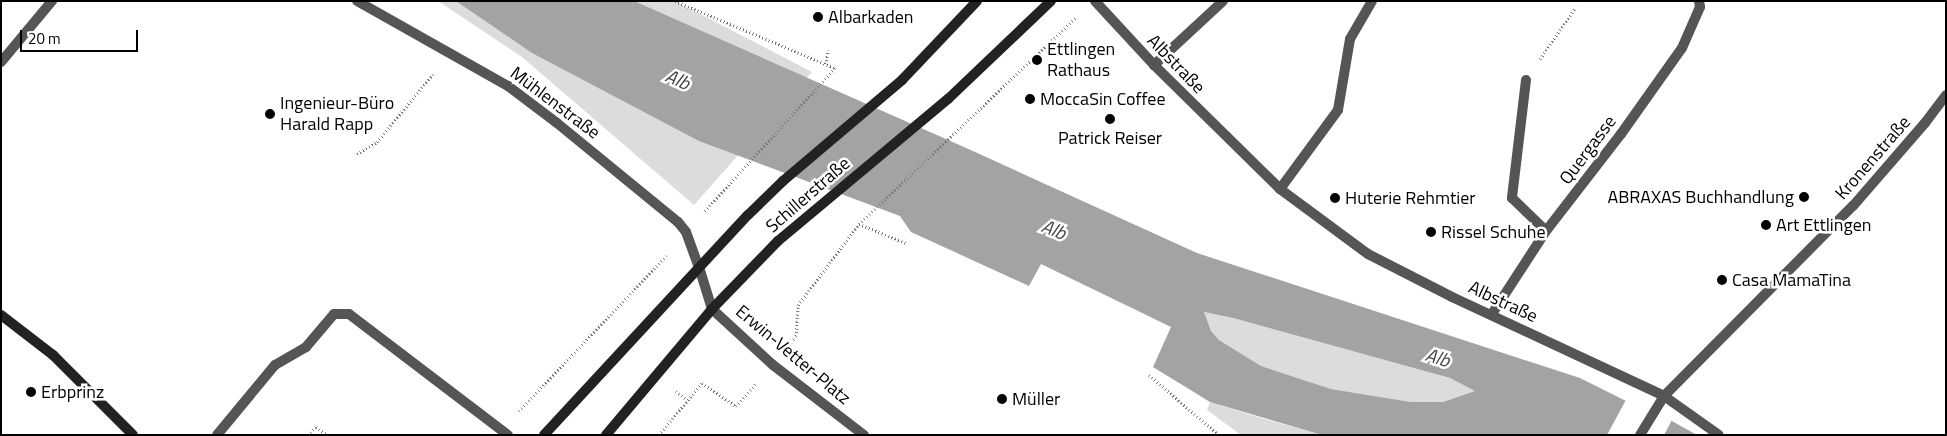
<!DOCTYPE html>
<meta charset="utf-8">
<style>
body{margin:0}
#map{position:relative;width:1947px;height:436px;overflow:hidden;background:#fff;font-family:"Titillium Web",sans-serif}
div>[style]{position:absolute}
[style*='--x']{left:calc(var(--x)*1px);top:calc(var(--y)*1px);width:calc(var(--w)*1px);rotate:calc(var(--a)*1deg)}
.green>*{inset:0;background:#dcdcdc}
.water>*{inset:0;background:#a3a3a3}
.pier>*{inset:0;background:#fff}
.path>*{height:3px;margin-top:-1.5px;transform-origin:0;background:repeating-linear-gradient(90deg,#777 0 1px,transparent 0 3.5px)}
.lane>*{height:10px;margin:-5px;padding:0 5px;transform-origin:5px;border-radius:5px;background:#555}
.street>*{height:10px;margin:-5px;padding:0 5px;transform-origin:5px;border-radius:5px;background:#555}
.secondary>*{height:10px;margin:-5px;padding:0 5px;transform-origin:5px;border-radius:5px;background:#222}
.dots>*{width:14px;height:14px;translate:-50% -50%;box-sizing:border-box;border:2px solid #fff;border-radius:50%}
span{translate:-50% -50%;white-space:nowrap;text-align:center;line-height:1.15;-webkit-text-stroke:5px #fff;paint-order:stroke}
.poi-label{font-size:18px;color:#000}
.left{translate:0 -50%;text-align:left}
.right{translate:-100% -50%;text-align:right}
.street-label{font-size:18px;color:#000}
.water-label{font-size:19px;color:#444;font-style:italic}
.frame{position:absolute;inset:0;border:2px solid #000;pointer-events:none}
.scale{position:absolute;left:20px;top:30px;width:118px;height:22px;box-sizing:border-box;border:2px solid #000;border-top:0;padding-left:6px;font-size:15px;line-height:18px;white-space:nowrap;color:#000;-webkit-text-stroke:4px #fff;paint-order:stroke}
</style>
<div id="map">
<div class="green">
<i style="clip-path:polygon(438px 1px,675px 1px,812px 72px,694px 205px,522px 57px)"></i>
<i style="clip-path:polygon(1204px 312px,1233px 318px,1450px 378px,1476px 391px,1443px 402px,1411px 402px,1331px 389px,1261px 366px,1219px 340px,1211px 331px)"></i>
<i style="clip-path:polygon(1210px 402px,1261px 418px,1322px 435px,1241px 435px,1207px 410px)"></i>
</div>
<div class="water">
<i style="clip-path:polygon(evenodd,456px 1px,634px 1px,964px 147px,1197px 253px,1580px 378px,1624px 400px,1654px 411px,1697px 435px,1322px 435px,1210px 402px,1153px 367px,1171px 327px,1041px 264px,1029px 286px,911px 232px,900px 216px,699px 141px,532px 53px,456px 1px,1204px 312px,1233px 318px,1450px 378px,1475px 391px,1443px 402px,1411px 402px,1331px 389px,1261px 366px,1219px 340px,1211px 331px,1204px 312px)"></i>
</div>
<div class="pier">
<i style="clip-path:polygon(1627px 398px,1672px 420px,1664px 435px,1607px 435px)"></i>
</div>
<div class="path">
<i style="--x:675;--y:1;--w:173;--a:22.7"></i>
<i style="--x:835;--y:68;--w:196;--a:132.3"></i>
<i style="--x:1540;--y:59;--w:63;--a:-55.3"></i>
<i style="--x:826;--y:64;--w:14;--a:-82"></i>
<i style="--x:357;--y:154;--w:23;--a:-31"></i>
<i style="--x:377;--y:142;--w:88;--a:-50.5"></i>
<i style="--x:859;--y:224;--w:51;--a:22"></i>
<i style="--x:789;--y:345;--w:11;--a:-52"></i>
<i style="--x:796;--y:336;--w:31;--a:-86"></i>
<i style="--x:798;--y:305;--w:101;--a:-53"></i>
<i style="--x:859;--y:224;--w:300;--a:-43.6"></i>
<i style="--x:1149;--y:375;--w:92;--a:40.6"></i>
<i style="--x:676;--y:391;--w:14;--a:39"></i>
<i style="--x:519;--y:411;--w:214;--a:-46.5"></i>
<i style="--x:308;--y:435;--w:11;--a:-45"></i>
<i style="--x:316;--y:427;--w:12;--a:35"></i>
<i style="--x:659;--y:435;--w:67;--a:-50.4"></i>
<i style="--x:702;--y:383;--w:41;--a:34.1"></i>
<i style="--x:736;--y:406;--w:30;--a:-48"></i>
</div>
<div class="lane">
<i style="--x:1526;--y:80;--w:119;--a:96.8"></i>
<i style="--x:1512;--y:198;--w:47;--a:44.1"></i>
<i style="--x:1280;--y:189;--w:98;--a:-53.7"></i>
<i style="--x:1338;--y:110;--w:72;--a:-80.4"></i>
<i style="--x:1350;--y:39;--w:44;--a:-59.9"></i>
<i style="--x:699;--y:267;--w:44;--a:72.8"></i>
<i style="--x:712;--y:309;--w:83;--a:42.6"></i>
<i style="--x:773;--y:365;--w:115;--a:37.6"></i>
<i style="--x:217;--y:435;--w:91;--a:-50.4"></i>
<i style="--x:275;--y:365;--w:36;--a:-30"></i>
<i style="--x:306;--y:347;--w:43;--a:-49.7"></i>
<i style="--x:334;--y:314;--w:15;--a:0"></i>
<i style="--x:349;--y:314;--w:200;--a:37.3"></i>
</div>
<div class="street">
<i style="--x:357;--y:1;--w:173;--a:29.4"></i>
<i style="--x:508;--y:86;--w:61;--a:37.1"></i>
<i style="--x:557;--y:123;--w:156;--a:39.3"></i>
<i style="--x:678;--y:222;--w:13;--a:51"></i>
<i style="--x:686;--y:232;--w:37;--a:70"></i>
<i style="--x:1095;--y:1;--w:87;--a:47.3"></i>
<i style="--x:1154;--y:65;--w:177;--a:44.5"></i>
<i style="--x:1280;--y:189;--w:109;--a:36.5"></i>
<i style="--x:1368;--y:254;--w:94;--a:27.1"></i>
<i style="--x:1452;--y:297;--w:234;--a:25"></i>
<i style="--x:1664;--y:396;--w:67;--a:35.3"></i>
<i style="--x:1;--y:62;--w:80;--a:-50.1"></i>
<i style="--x:1154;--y:65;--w:94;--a:-42.8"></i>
<i style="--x:1492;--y:314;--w:99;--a:-57"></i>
<i style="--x:1546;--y:231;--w:123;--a:-52.3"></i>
<i style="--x:1621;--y:134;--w:105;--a:-54.7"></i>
<i style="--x:1682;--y:48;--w:45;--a:-66.3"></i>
<i style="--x:1700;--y:7;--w:6;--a:-99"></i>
<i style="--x:1640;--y:435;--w:46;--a:-58.4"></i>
<i style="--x:1664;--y:396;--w:268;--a:-45.2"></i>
<i style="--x:1853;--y:206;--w:110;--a:-49.1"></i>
<i style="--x:1925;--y:123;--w:35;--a:-53"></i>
</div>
<div class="secondary">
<i style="--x:1;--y:315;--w:66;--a:37.6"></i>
<i style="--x:53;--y:355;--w:113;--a:45"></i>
<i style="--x:544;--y:435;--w:300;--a:-47.2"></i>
<i style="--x:748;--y:215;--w:49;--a:-44.2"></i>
<i style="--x:783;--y:181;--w:156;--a:-40.3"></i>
<i style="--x:902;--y:80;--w:109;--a:-46.5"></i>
<i style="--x:606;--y:435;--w:165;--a:-49.9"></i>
<i style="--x:712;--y:309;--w:95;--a:-45.9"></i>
<i style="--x:778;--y:241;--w:222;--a:-39.9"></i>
<i style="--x:948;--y:99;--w:142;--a:-43.6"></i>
</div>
<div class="dots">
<i style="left:818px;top:17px;background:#000"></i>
<i style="left:1037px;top:60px;background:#000"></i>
<i style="left:1030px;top:99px;background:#000"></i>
<i style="left:270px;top:114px;background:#000"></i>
<i style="left:1110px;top:119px;background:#000"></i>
<i style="left:1804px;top:197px;background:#000"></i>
<i style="left:1335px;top:198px;background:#000"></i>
<i style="left:1766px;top:225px;background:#000"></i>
<i style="left:1431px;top:232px;background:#000"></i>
<i style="left:1722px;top:280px;background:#000"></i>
<i style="left:31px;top:392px;background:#000"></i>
<i style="left:1002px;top:399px;background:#000"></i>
</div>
<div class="poi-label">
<span class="left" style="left:828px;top:17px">Albarkaden</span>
<span class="left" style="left:1047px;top:60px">Ettlingen<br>Rathaus</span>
<span class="left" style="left:1040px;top:99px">MoccaSin Coffee</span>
<span class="left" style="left:280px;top:114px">Ingenieur-Büro<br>Harald Rapp</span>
<span style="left:1110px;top:138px">Patrick Reiser</span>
<span class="right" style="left:1794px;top:197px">ABRAXAS Buchhandlung</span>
<span class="left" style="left:1345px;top:198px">Huterie Rehmtier</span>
<span class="left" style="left:1776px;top:225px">Art Ettlingen</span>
<span class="left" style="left:1441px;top:232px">Rissel Schuhe</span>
<span class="left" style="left:1732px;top:280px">Casa MamaTina</span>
<span class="left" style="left:41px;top:392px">Erbprinz</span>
<span class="left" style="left:1012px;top:399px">Müller</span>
</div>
<div class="street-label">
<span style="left:1176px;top:64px;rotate:46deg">Albstraße</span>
<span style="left:555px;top:103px;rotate:37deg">Mühlenstraße</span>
<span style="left:1588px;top:150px;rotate:-53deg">Quergasse</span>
<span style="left:1873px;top:158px;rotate:-49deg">Kronenstraße</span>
<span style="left:808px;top:195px;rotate:-41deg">Schillerstraße</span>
<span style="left:1503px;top:302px;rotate:25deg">Albstraße</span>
<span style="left:793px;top:355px;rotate:40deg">Erwin-Vetter-Platz</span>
</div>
<div class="water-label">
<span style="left:678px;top:79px;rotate:24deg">Alb</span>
<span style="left:1054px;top:229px;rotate:22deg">Alb</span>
<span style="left:1438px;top:357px;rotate:18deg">Alb</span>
</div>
<div class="frame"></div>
<div class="scale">20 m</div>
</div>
